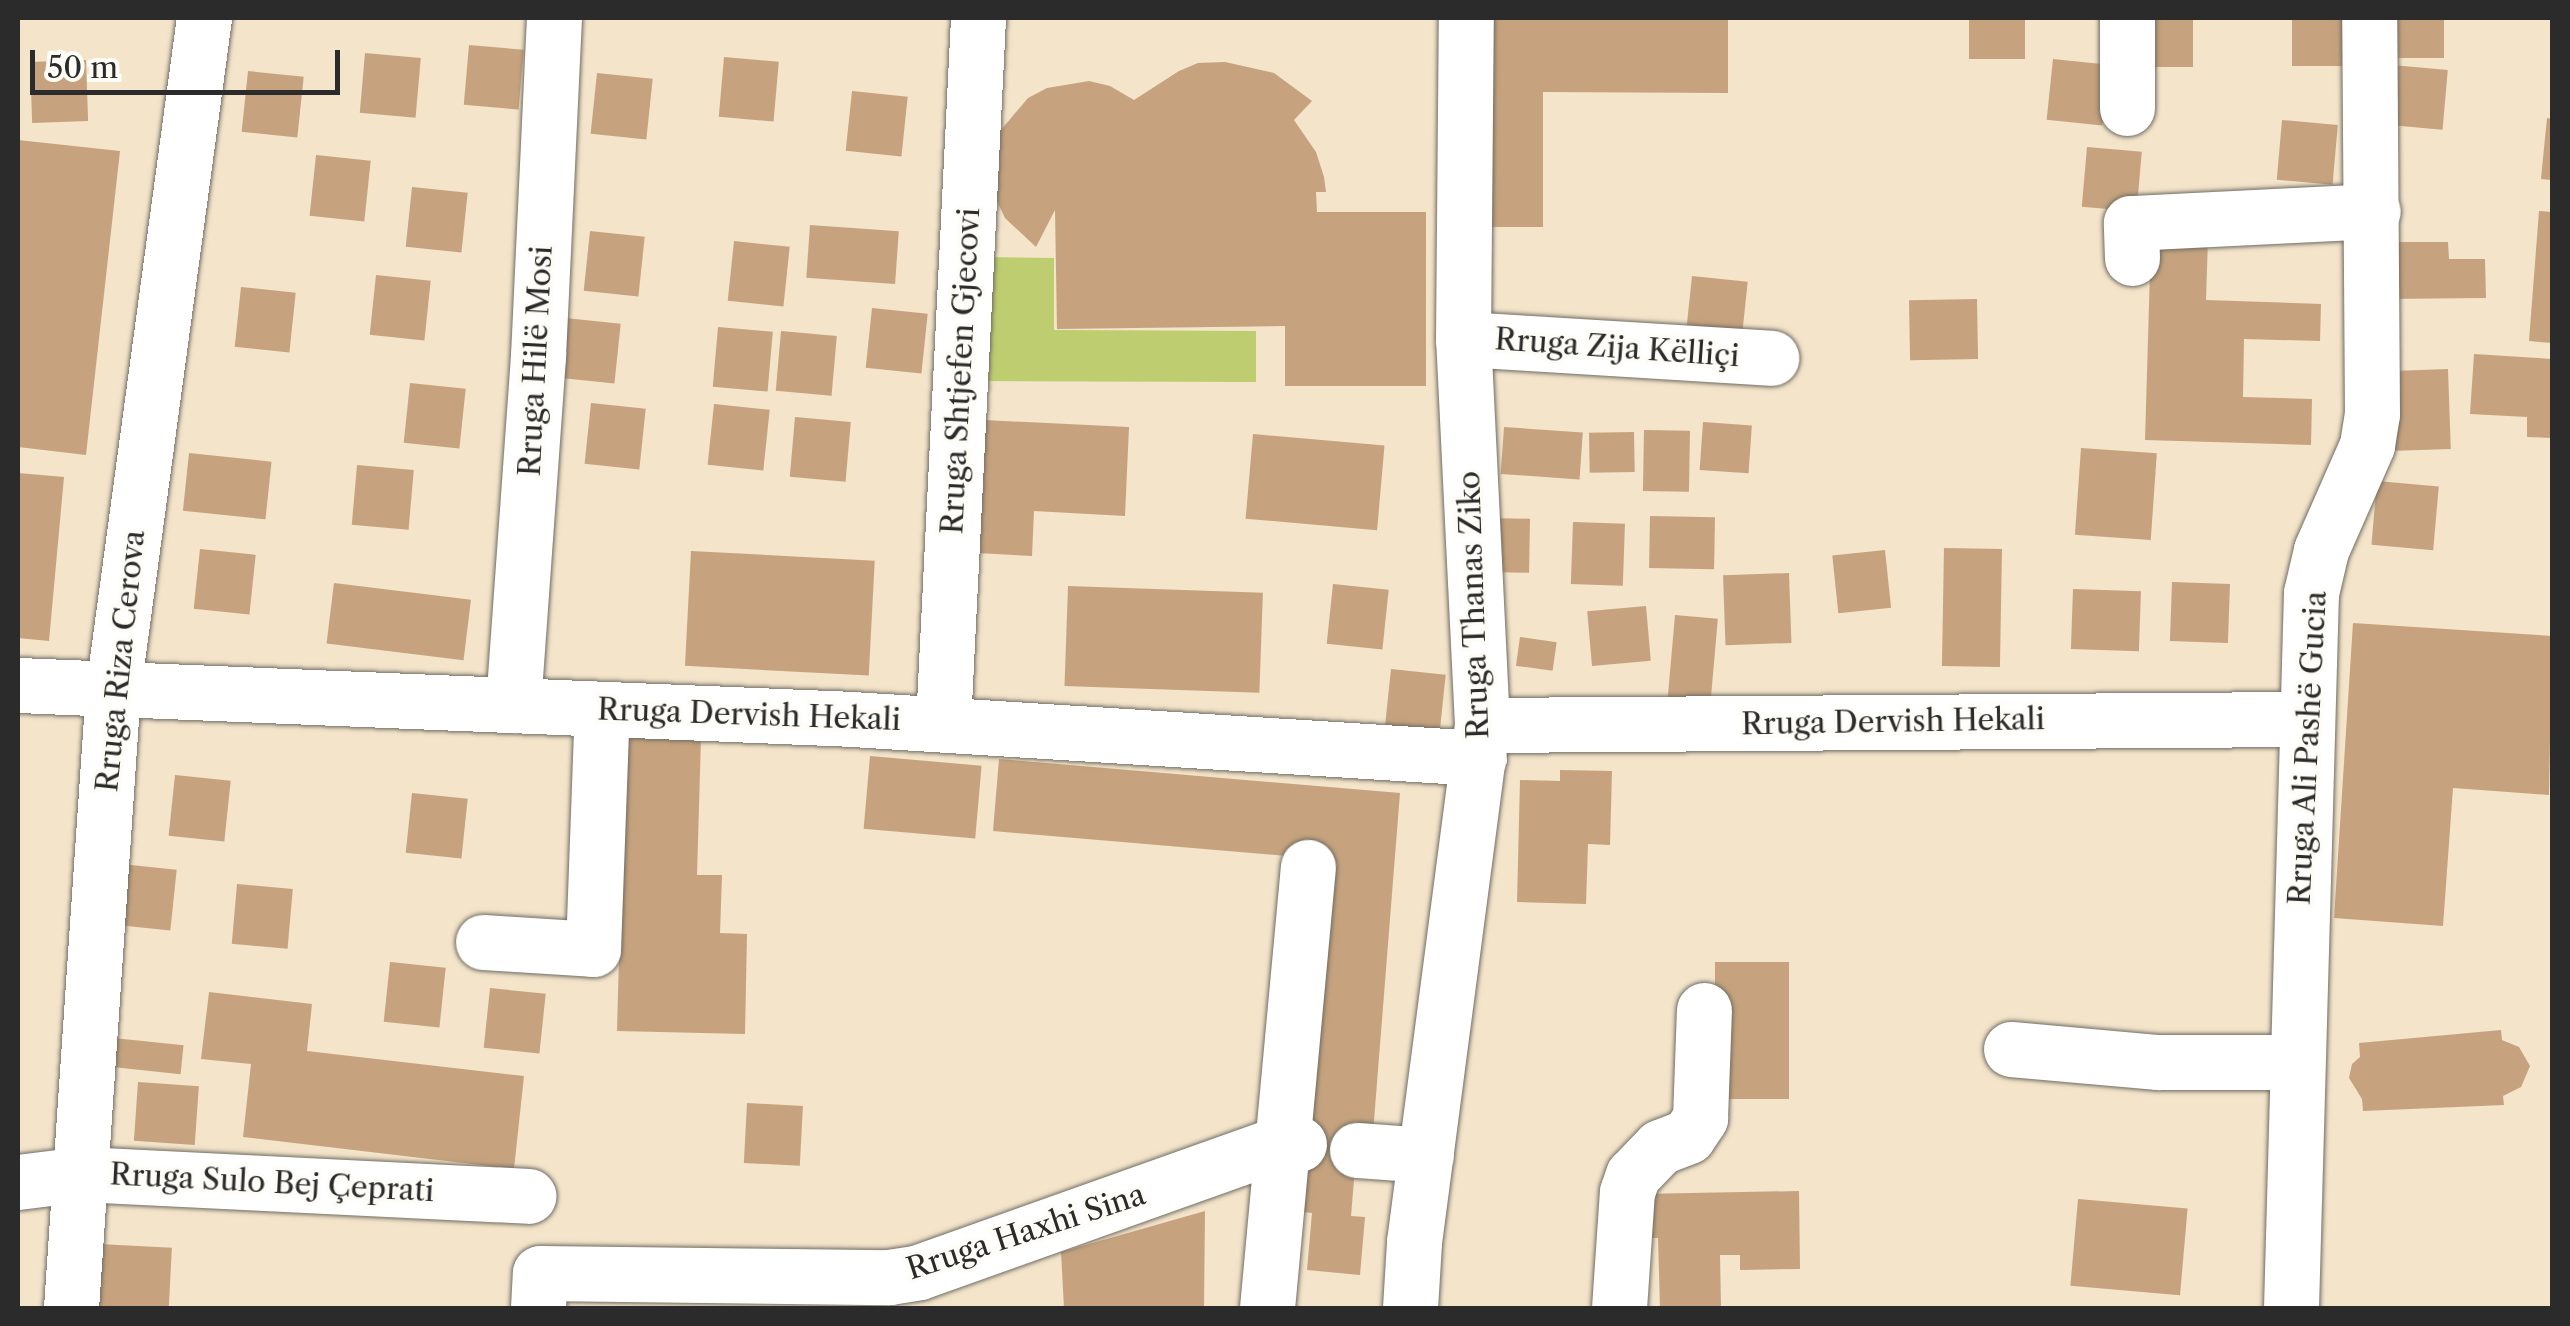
<!DOCTYPE html>
<meta charset="utf-8">
<style>
body{margin:0}
#map{position:relative;width:2570px;height:1326px;overflow:hidden;background:#f3e4ca;font-family:"Libre Caslon Text",serif}
div>[style]{position:absolute}
[style*='--x']{left:calc(var(--x)*1px);top:calc(var(--y)*1px);width:calc(var(--w)*1px);rotate:calc(var(--a)*1deg)}
.green>*{inset:0;background:#becd6f}
.building>*{inset:0;background:#c6a37e;transform-origin:0 0}
.roads{filter:drop-shadow(0 0 2px #716c63) drop-shadow(0 0 2px #716c63)}
.minor>*{height:55px;margin:-27.5px;padding:0 27.5px;transform-origin:27.5px;border-radius:27.5px;background:#fff}
span{translate:-50% -50%;white-space:nowrap;text-align:center;line-height:1.15;-webkit-text-stroke:8px #fdfcf7;paint-order:stroke}
.street-label{font-size:30px;color:#2b2b2b}
.frame{position:absolute;inset:0;border:20px solid #2b2b2b;pointer-events:none}
.scale{position:absolute;left:30px;top:50px;width:310px;height:45px;box-sizing:border-box;border:5px solid #2b2b2b;border-top:0;padding-left:12px;font-size:30px;line-height:35px;white-space:nowrap;color:#2b2b2b;-webkit-text-stroke:8px #fdfcf7;paint-order:stroke}
</style>
<div id="map">
<div class="green">
<i style="clip-path:polygon(985px 257px,1054px 258px,1054px 330px,1256px 331px,1256px 382px,978px 381px)"></i>
</div>
<div class="building">
<i style="clip-path:polygon(1486px 18px,1728px 18px,1728px 93px,1543px 92px,1543px 227px,1485px 227px)"></i>
<i style="left:1969px;top:18px;width:56px;height:41px"></i>
<i style="left:2137px;top:18px;width:56px;height:49px"></i>
<i style="left:2292px;top:18px;width:56px;height:48px"></i>
<i style="left:2388px;top:18px;width:56px;height:40px"></i>
<i style="left:469px;top:45px;width:55px;height:60px;rotate:5deg"></i>
<i style="left:365px;top:53px;width:56px;height:60px;rotate:5deg"></i>
<i style="left:724px;top:57px;width:55px;height:60px;rotate:5deg"></i>
<i style="left:2053px;top:59px;width:56px;height:61px;rotate:6deg"></i>
<i style="left:86px;top:60px;width:61px;height:56px;rotate:88deg"></i>
<i style="clip-path:polygon(1225px 62px,1274px 73px,1312px 101px,1294px 120px,1316px 152px,1324px 177px,1326px 192px,1316px 192px,1317px 212px,1426px 212px,1426px 386px,1285px 386px,1285px 326px,1057px 329px,1055px 210px,1036px 247px,1005px 218px,995px 197px,993px 152px,1000px 131px,1028px 98px,1047px 88px,1089px 81px,1110px 86px,1134px 100px,1179px 71px,1198px 63px)"></i>
<i style="left:2392px;top:65px;width:56px;height:60px;rotate:5deg"></i>
<i style="left:248px;top:71px;width:56px;height:61px;rotate:6deg"></i>
<i style="left:597px;top:73px;width:56px;height:61px;rotate:6deg"></i>
<i style="left:852px;top:91px;width:56px;height:60px;rotate:6deg"></i>
<i style="clip-path:polygon(2547px 118px,2552px 119px,2552px 180px,2541px 179px)"></i>
<i style="left:2282px;top:120px;width:56px;height:60px;rotate:5deg"></i>
<i style="clip-path:polygon(18px 140px,120px 151px,86px 455px,18px 447px)"></i>
<i style="left:2087px;top:147px;width:55px;height:60px;rotate:5deg"></i>
<i style="left:316px;top:155px;width:55px;height:61px;rotate:6deg"></i>
<i style="left:412px;top:187px;width:56px;height:60px;rotate:6deg"></i>
<i style="clip-path:polygon(2539px 211px,2552px 212px,2552px 343px,2529px 341px)"></i>
<i style="left:810px;top:225px;width:89px;height:53px;rotate:4deg"></i>
<i style="left:590px;top:231px;width:55px;height:60px;rotate:6deg"></i>
<i style="clip-path:polygon(2151px 237px,2208px 238px,2206px 300px,2321px 304px,2320px 341px,2244px 339px,2243px 397px,2312px 399px,2311px 445px,2145px 440px)"></i>
<i style="left:734px;top:241px;width:56px;height:60px;rotate:6deg"></i>
<i style="clip-path:polygon(2382px 242px,2448px 242px,2449px 259px,2485px 259px,2486px 298px,2382px 299px)"></i>
<i style="left:376px;top:275px;width:55px;height:60px;rotate:6deg"></i>
<i style="left:1692px;top:276px;width:56px;height:61px;rotate:6deg"></i>
<i style="left:241px;top:287px;width:55px;height:60px;rotate:6deg"></i>
<i style="left:1977px;top:299px;width:60px;height:68px;rotate:89deg"></i>
<i style="left:872px;top:308px;width:56px;height:60px;rotate:6deg"></i>
<i style="left:565px;top:318px;width:56px;height:60px;rotate:6deg"></i>
<i style="left:718px;top:327px;width:55px;height:60px;rotate:5deg"></i>
<i style="left:781px;top:331px;width:56px;height:60px;rotate:5deg"></i>
<i style="clip-path:polygon(2474px 354px,2552px 359px,2552px 438px,2527px 437px,2527px 417px,2470px 414px)"></i>
<i style="left:2448px;top:369px;width:80px;height:62px;rotate:88deg"></i>
<i style="left:410px;top:383px;width:56px;height:60px;rotate:6deg"></i>
<i style="left:591px;top:403px;width:55px;height:61px;rotate:6deg"></i>
<i style="left:714px;top:404px;width:56px;height:61px;rotate:6deg"></i>
<i style="left:795px;top:417px;width:56px;height:60px;rotate:5deg"></i>
<i style="clip-path:polygon(984px 420px,1129px 427px,1125px 516px,1034px 511px,1032px 556px,977px 553px)"></i>
<i style="left:1703px;top:422px;width:49px;height:48px;rotate:4deg"></i>
<i style="left:1504px;top:427px;width:79px;height:47px;rotate:4deg"></i>
<i style="left:1644px;top:430px;width:46px;height:61px;rotate:1deg"></i>
<i style="left:1634px;top:432px;width:40px;height:45px;rotate:89deg"></i>
<i style="left:1253px;top:434px;width:132px;height:85px;rotate:5deg"></i>
<i style="left:2081px;top:448px;width:76px;height:87px;rotate:4deg"></i>
<i style="left:189px;top:453px;width:83px;height:58px;rotate:6deg"></i>
<i style="left:357px;top:465px;width:57px;height:60px;rotate:5deg"></i>
<i style="clip-path:polygon(18px 473px,64px 477px,49px 641px,18px 638px)"></i>
<i style="left:2377px;top:481px;width:62px;height:64px;rotate:5deg"></i>
<i style="left:1650px;top:516px;width:65px;height:52px;rotate:1deg"></i>
<i style="left:1489px;top:518px;width:41px;height:54px;rotate:1deg"></i>
<i style="left:1573px;top:522px;width:52px;height:62px;rotate:2deg"></i>
<i style="left:1944px;top:548px;width:58px;height:118px;rotate:1deg"></i>
<i style="left:200px;top:549px;width:56px;height:60px;rotate:6deg"></i>
<i style="left:1885px;top:550px;width:58px;height:53px;rotate:84deg"></i>
<i style="left:691px;top:551px;width:184px;height:115px;rotate:3deg"></i>
<i style="left:1789px;top:573px;width:70px;height:66px;rotate:88deg"></i>
<i style="left:2172px;top:582px;width:58px;height:59px;rotate:2deg"></i>
<i style="left:334px;top:583px;width:138px;height:61px;rotate:7deg"></i>
<i style="left:1333px;top:584px;width:56px;height:60px;rotate:6deg"></i>
<i style="left:1068px;top:586px;width:195px;height:100px;rotate:2deg"></i>
<i style="left:2073px;top:589px;width:68px;height:60px;rotate:2deg"></i>
<i style="left:1646px;top:606px;width:55px;height:59px;rotate:85deg"></i>
<i style="left:1675px;top:615px;width:43px;height:85px;rotate:5deg"></i>
<i style="clip-path:polygon(2353px 623px,2552px 636px,2549px 795px,2453px 788px,2443px 926px,2334px 918px)"></i>
<i style="left:1520px;top:637px;width:37px;height:29px;rotate:8deg"></i>
<i style="left:1391px;top:669px;width:55px;height:61px;rotate:6deg"></i>
<i style="clip-path:polygon(625px 736px,701px 738px,697px 875px,722px 875px,720px 933px,747px 934px,745px 1034px,617px 1031px)"></i>
<i style="left:870px;top:756px;width:112px;height:73px;rotate:5deg"></i>
<i style="clip-path:polygon(999px 759px,1400px 793px,1373px 1133px,1358px 1132px,1351px 1216px,1365px 1217px,1360px 1275px,1307px 1270px,1312px 1213px,1294px 1211px,1322px 859px,993px 831px)"></i>
<i style="clip-path:polygon(1560px 770px,1612px 771px,1610px 845px,1588px 844px,1586px 904px,1517px 902px,1520px 780px,1560px 781px)"></i>
<i style="left:175px;top:775px;width:56px;height:61px;rotate:6deg"></i>
<i style="left:412px;top:793px;width:56px;height:60px;rotate:6deg"></i>
<i style="left:121px;top:864px;width:56px;height:61px;rotate:6deg"></i>
<i style="left:237px;top:884px;width:56px;height:60px;rotate:5deg"></i>
<i style="left:390px;top:962px;width:56px;height:60px;rotate:6deg"></i>
<i style="left:1789px;top:962px;width:137px;height:74px;rotate:90deg"></i>
<i style="left:490px;top:988px;width:56px;height:60px;rotate:6deg"></i>
<i style="clip-path:polygon(209px 992px,312px 1004px,307px 1051px,524px 1076px,514px 1169px,243px 1137px,251px 1064px,201px 1059px)"></i>
<i style="clip-path:polygon(2501px 1030px,2502px 1040px,2519px 1047px,2530px 1066px,2521px 1087px,2503px 1096px,2504px 1105px,2363px 1111px,2362px 1099px,2349px 1078px,2352px 1064px,2360px 1057px,2359px 1043px)"></i>
<i style="left:104px;top:1037px;width:80px;height:29px;rotate:6deg"></i>
<i style="left:138px;top:1082px;width:61px;height:59px;rotate:4deg"></i>
<i style="left:747px;top:1103px;width:56px;height:60px;rotate:3deg"></i>
<i style="clip-path:polygon(1799px 1191px,1800px 1269px,1740px 1270px,1740px 1255px,1720px 1255px,1721px 1308px,1660px 1308px,1658px 1238px,1641px 1238px,1640px 1194px)"></i>
<i style="left:2078px;top:1199px;width:110px;height:87px;rotate:5deg"></i>
<i style="clip-path:polygon(1205px 1211px,1204px 1308px,1064px 1308px,1061px 1252px)"></i>
<i style="left:99px;top:1244px;width:73px;height:64px;rotate:3deg"></i>
</div>
<div class="roads">
<div class="minor">
<i style="--x:2127;--y:18;--w:90;--a:90"></i>
<i style="--x:2132;--y:258;--w:35;--a:-92"></i>
<i style="--x:2131;--y:223;--w:242;--a:-2.8"></i>
<i style="--x:1463;--y:339;--w:309;--a:3.5"></i>
<i style="--x:18;--y:685;--w:835;--a:2.33"></i>
<i style="--x:852;--y:719;--w:628;--a:3.56"></i>
<i style="--x:513;--y:705;--w:350;--a:-85.9"></i>
<i style="--x:538;--y:356;--w:338;--a:-87.3"></i>
<i style="--x:943;--y:724;--w:707;--a:-87.16"></i>
<i style="--x:1482;--y:725;--w:822;--a:-0.42"></i>
<i style="--x:483;--y:942;--w:110;--a:3.6"></i>
<i style="--x:593;--y:949;--w:240;--a:-87.9"></i>
<i style="--x:2011;--y:1049;--w:148;--a:5.1"></i>
<i style="--x:2158;--y:1062;--w:139;--a:0"></i>
<i style="--x:1357;--y:1150;--w:69;--a:4.1"></i>
<i style="--x:18;--y:1182;--w:64;--a:-7.2"></i>
<i style="--x:81;--y:1174;--w:448;--a:2.8"></i>
<i style="--x:71;--y:1308;--w:620;--a:-86.12"></i>
<i style="--x:113;--y:689;--w:677;--a:-82.28"></i>
<i style="--x:538;--y:1308;--w:35;--a:-87"></i>
<i style="--x:540;--y:1273;--w:349;--a:0.7"></i>
<i style="--x:889;--y:1277;--w:30;--a:-9"></i>
<i style="--x:919;--y:1272;--w:384;--a:-19.6"></i>
<i style="--x:1281;--y:1143;--w:18;--a:3"></i>
<i style="--x:1267;--y:1308;--w:443;--a:-84.7"></i>
<i style="--x:1410;--y:1308;--w:66;--a:-86.5"></i>
<i style="--x:1414;--y:1242;--w:521;--a:-82.51"></i>
<i style="--x:1482;--y:725;--w:386;--a:-92.8"></i>
<i style="--x:1463;--y:339;--w:321;--a:-89.5"></i>
<i style="--x:1619;--y:1308;--w:116;--a:-86.1"></i>
<i style="--x:1627;--y:1192;--w:18;--a:-71"></i>
<i style="--x:1633;--y:1175;--w:39;--a:-46"></i>
<i style="--x:1660;--y:1147;--w:30;--a:-21"></i>
<i style="--x:1688;--y:1136;--w:22;--a:-56"></i>
<i style="--x:1700;--y:1118;--w:108;--a:-87.9"></i>
<i style="--x:2291;--y:1308;--w:715;--a:-88.4"></i>
<i style="--x:2311;--y:593;--w:44;--a:-76.9"></i>
<i style="--x:2321;--y:550;--w:115;--a:-66.3"></i>
<i style="--x:2367;--y:445;--w:31;--a:-81"></i>
<i style="--x:2372;--y:414;--w:396;--a:-90.4"></i>
</div>
</div>
<div class="street-label">
<span style="left:1617px;top:348px;rotate:4deg">Rruga Zija Këlliçi</span>
<span style="left:536px;top:361px;rotate:-87deg">Rruga Hilë Mosi</span>
<span style="left:961px;top:371px;rotate:-87deg">Rruga Shtjefen Gjecovi</span>
<span style="left:1474px;top:605px;rotate:-92deg">Rruga Thanas Ziko</span>
<span style="left:121px;top:661px;rotate:-84deg">Rruga Riza Cerova</span>
<span style="left:749px;top:715px;rotate:2deg">Rruga Dervish Hekali</span>
<span style="left:1893px;top:722px;rotate:-1deg">Rruga Dervish Hekali</span>
<span style="left:2308px;top:748px;rotate:-87deg">Rruga Ali Pashë Gucia</span>
<span style="left:272px;top:1183px;rotate:3deg">Rruga Sulo Bej Çeprati</span>
<span style="left:1026px;top:1232px;rotate:-18deg">Rruga Haxhi Sina</span>
</div>
<div class="frame"></div>
<div class="scale">50 m</div>
</div>
